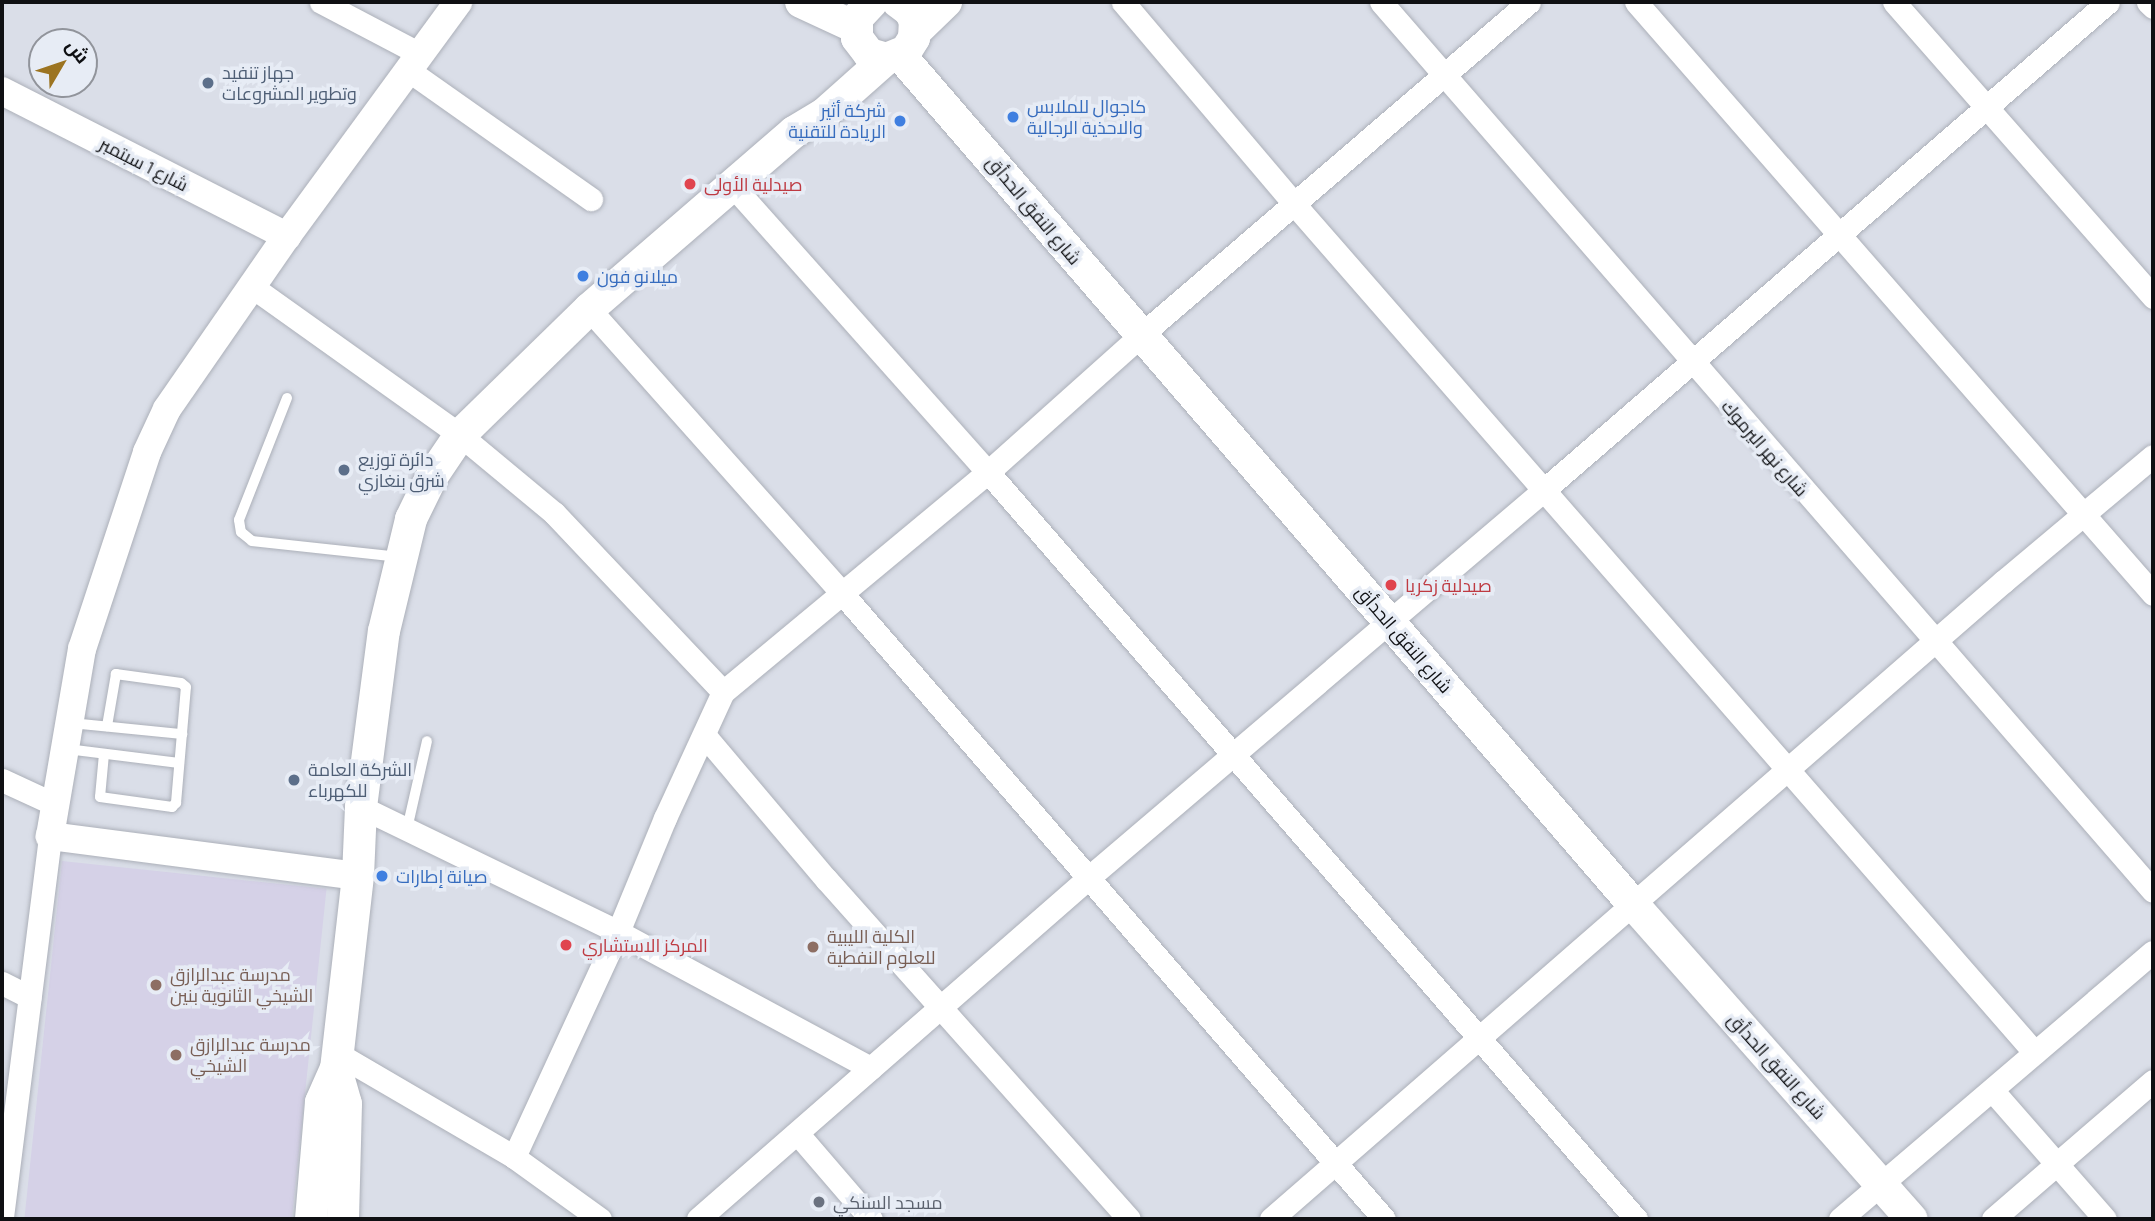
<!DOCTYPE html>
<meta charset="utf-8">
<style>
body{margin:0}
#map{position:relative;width:2155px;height:1221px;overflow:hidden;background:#dadee8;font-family:Barlow,Cairo,sans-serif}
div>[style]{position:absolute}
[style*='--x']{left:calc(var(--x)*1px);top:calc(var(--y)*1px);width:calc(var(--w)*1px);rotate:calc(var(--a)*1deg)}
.education>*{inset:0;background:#d5d1e7;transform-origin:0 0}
.roads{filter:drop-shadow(0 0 2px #acb0b9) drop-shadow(0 0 2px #acb0b9)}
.service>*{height:10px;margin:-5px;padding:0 5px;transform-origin:5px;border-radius:5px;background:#fff}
.minor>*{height:23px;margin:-11.5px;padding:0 11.5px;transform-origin:11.5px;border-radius:11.5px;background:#fff}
.tertiary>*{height:28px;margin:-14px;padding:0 14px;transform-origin:14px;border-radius:14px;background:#fff}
.secondary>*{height:32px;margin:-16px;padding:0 16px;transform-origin:16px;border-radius:16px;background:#fff}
.dots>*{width:19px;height:19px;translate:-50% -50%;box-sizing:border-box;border:4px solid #e7ecf5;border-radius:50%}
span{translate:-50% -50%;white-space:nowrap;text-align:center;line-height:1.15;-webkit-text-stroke:7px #e7ecf5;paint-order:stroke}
.service-label{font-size:18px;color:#4e5e75}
.left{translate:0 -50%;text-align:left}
.shop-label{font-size:18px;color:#366cbe}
.right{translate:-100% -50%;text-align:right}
.street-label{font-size:18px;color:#0f1013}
.health-label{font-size:18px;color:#be3a42}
.education-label{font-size:18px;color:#785e54}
.worship-label{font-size:18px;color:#5b616d}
.frame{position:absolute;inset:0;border:4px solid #0f1013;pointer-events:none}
.north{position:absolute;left:28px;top:28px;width:70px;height:70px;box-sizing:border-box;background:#e7ecf5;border:2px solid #91949b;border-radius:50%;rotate:51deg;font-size:19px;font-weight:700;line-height:28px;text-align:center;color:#0f1013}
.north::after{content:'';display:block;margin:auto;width:24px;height:32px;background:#9c7421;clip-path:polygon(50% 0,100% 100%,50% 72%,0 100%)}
</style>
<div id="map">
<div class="education">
<i style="left:62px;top:861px;width:266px;height:360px;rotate:6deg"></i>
</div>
<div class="roads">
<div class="service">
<i style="--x:287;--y:398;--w:131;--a:111.5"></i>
<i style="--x:239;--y:520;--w:12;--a:81"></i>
<i style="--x:241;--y:532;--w:14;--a:39"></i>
<i style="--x:252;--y:541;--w:148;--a:6.2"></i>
<i style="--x:71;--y:723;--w:112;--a:5.7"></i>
<i style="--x:67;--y:749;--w:113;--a:7.1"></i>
<i style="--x:104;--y:754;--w:43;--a:95.3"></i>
<i style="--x:100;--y:797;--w:73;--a:7.9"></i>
<i style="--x:172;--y:807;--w:6;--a:-45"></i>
<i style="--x:176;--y:803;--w:116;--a:-85.1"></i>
<i style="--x:186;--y:687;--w:6;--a:-141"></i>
<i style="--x:181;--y:683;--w:66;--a:-172.1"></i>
<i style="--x:116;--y:674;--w:53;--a:99.8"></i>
<i style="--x:407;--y:829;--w:90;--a:-77.2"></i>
</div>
<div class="minor">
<i style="--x:321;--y:2;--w:112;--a:27.7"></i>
<i style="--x:1123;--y:2;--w:266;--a:49.7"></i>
<i style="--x:1295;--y:205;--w:1125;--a:48.89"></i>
<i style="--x:1381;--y:2;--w:1177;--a:49.03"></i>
<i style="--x:1636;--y:2;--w:786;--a:48.87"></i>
<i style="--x:1894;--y:2;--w:393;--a:48.7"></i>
<i style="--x:2148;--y:2;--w:7;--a:45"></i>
<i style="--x:408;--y:70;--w:224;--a:35.2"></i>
<i style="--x:732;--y:185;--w:385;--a:48.3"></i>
<i style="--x:988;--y:472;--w:989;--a:49.06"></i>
<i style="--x:254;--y:288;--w:253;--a:35.5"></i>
<i style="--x:460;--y:435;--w:122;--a:39.7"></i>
<i style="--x:554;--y:513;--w:246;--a:46.6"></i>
<i style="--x:589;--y:309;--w:379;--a:48.3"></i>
<i style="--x:841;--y:592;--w:829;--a:49.11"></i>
<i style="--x:705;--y:736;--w:187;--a:49.8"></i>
<i style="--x:826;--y:879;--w:455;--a:48.3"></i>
<i style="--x:2;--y:780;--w:57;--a:24.8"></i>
<i style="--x:361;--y:807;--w:286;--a:25.9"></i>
<i style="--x:618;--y:932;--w:287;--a:28.3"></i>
<i style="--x:2;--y:983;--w:31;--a:27"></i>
<i style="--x:338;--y:1054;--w:204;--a:30.3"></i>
<i style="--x:514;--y:1157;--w:106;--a:35.8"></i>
<i style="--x:1992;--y:1090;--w:171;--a:48.8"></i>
<i style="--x:797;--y:1133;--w:113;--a:49.3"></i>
<i style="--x:514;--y:1157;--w:248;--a:-65.2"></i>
<i style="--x:618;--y:932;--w:123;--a:-67.6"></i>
<i style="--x:665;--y:818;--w:139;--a:-65.3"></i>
<i style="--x:723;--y:692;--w:344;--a:-39.7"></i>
<i style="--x:988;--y:472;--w:205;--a:-41.8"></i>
<i style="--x:1141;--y:335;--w:511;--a:-40.64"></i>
<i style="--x:2;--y:1217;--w:384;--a:-82.8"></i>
<i style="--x:698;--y:1219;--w:517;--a:-41.15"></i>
<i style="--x:1087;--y:879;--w:602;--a:-40.42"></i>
<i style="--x:1545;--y:489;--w:744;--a:-40.86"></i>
<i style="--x:1271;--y:1219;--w:972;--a:-41.04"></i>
<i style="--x:2004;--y:581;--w:194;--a:-40"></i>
<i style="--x:1840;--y:1219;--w:411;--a:-40.5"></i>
<i style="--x:1993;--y:1219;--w:211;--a:-40.8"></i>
</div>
<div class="tertiary">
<i style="--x:2;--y:91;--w:320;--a:27"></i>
<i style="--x:358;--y:876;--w:311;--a:-172.6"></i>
<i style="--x:50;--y:836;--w:190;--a:-80.3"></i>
<i style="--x:82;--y:649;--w:207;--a:-71.7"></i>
<i style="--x:147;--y:452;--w:47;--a:-65.1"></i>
<i style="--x:167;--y:409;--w:211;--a:-55.3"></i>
<i style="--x:287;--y:236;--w:290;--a:-53.8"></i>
</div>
<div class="secondary">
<i style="--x:801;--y:2;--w:60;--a:24.8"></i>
<i style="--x:872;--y:2;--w:22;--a:133"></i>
<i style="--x:857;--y:18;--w:20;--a:90"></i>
<i style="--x:857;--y:38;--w:20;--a:53"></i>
<i style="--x:869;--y:54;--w:18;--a:16"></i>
<i style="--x:886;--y:59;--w:22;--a:-22"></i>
<i style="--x:906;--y:51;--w:15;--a:-58"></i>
<i style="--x:914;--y:38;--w:17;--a:-87"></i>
<i style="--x:915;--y:21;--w:11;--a:-117"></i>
<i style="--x:910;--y:11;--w:15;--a:-143"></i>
<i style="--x:916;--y:31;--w:42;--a:-44"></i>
<i style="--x:900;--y:55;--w:1120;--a:49.2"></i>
<i style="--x:1632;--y:903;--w:422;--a:48.5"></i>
<i style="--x:336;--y:1069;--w:36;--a:74"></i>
<i style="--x:346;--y:1104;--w:115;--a:91.5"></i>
<i style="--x:311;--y:1219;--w:117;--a:-85.1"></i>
<i style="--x:321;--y:1102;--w:36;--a:-66"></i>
<i style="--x:336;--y:1069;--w:194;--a:-83.5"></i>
<i style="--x:358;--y:876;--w:69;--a:-87.5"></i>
<i style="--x:361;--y:807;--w:177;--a:-82.6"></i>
<i style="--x:384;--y:631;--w:115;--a:-76.4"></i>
<i style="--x:411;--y:519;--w:46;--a:-64"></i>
<i style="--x:431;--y:478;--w:52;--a:-56"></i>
<i style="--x:460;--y:435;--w:180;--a:-44.3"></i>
<i style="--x:589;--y:309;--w:271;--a:-40.8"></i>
<i style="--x:794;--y:132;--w:35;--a:-31"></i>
<i style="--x:824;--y:114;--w:83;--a:-41.6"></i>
</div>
</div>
<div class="dots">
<i style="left:208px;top:83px;background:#5c6f8a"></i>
<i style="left:1013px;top:117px;background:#3f7fe0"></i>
<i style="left:900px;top:121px;background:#3f7fe0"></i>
<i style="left:690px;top:184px;background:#e0444e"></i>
<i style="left:583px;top:276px;background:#3f7fe0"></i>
<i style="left:344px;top:470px;background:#5c6f8a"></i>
<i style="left:1391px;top:585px;background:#e0444e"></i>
<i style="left:294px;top:780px;background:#5c6f8a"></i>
<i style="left:382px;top:876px;background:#3f7fe0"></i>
<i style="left:566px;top:945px;background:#e0444e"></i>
<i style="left:813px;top:947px;background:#8d6e63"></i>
<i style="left:156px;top:985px;background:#8d6e63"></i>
<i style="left:176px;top:1055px;background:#8d6e63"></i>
<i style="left:819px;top:1202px;background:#6b7280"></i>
</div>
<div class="service-label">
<span class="left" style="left:222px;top:83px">جهاز تنفيد<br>وتطوير المشروعات</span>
<span class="left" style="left:358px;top:470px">دائرة توزيع<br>شرق بنغازي</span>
<span class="left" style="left:308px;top:780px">الشركة العامة<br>للكهرباء</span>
</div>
<div class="shop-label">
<span class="left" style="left:1027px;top:117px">كاجوال للملابس<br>والاحذية الرجالية</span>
<span class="right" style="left:886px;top:121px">شركة أثير<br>الريادة للتقنية</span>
<span class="left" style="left:597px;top:276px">ميلانو فون</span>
<span class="left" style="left:396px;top:876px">صيانة إطارات</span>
</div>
<div class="street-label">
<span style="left:144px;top:164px;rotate:27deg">شارع 1 سبتمبر</span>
<span style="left:1034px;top:210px;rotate:50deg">شارع النفق الحدأق</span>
<span style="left:1765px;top:448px;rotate:49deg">شارع نهر اليرموك</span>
<span style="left:1404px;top:639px;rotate:49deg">شارع النفق الحدأق</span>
<span style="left:1777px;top:1066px;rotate:48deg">شارع النفق الحدأق</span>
</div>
<div class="health-label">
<span class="left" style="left:704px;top:184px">صيدلية الأولى</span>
<span class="left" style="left:1405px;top:585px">صيدلية زكريا</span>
<span class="left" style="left:582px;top:945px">المركز الاستشاري</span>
</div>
<div class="education-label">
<span class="left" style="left:827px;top:947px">الكلية الليبية<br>للعلوم النفطية</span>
<span class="left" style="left:170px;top:985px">مدرسة عبدالرازق<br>الشيخي الثانوية بنين</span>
<span class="left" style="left:190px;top:1055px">مدرسة عبدالرازق<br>الشيخي</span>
</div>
<div class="worship-label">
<span class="left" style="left:833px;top:1202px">مسجد السنكي</span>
</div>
<div class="frame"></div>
<div class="north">ش</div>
</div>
